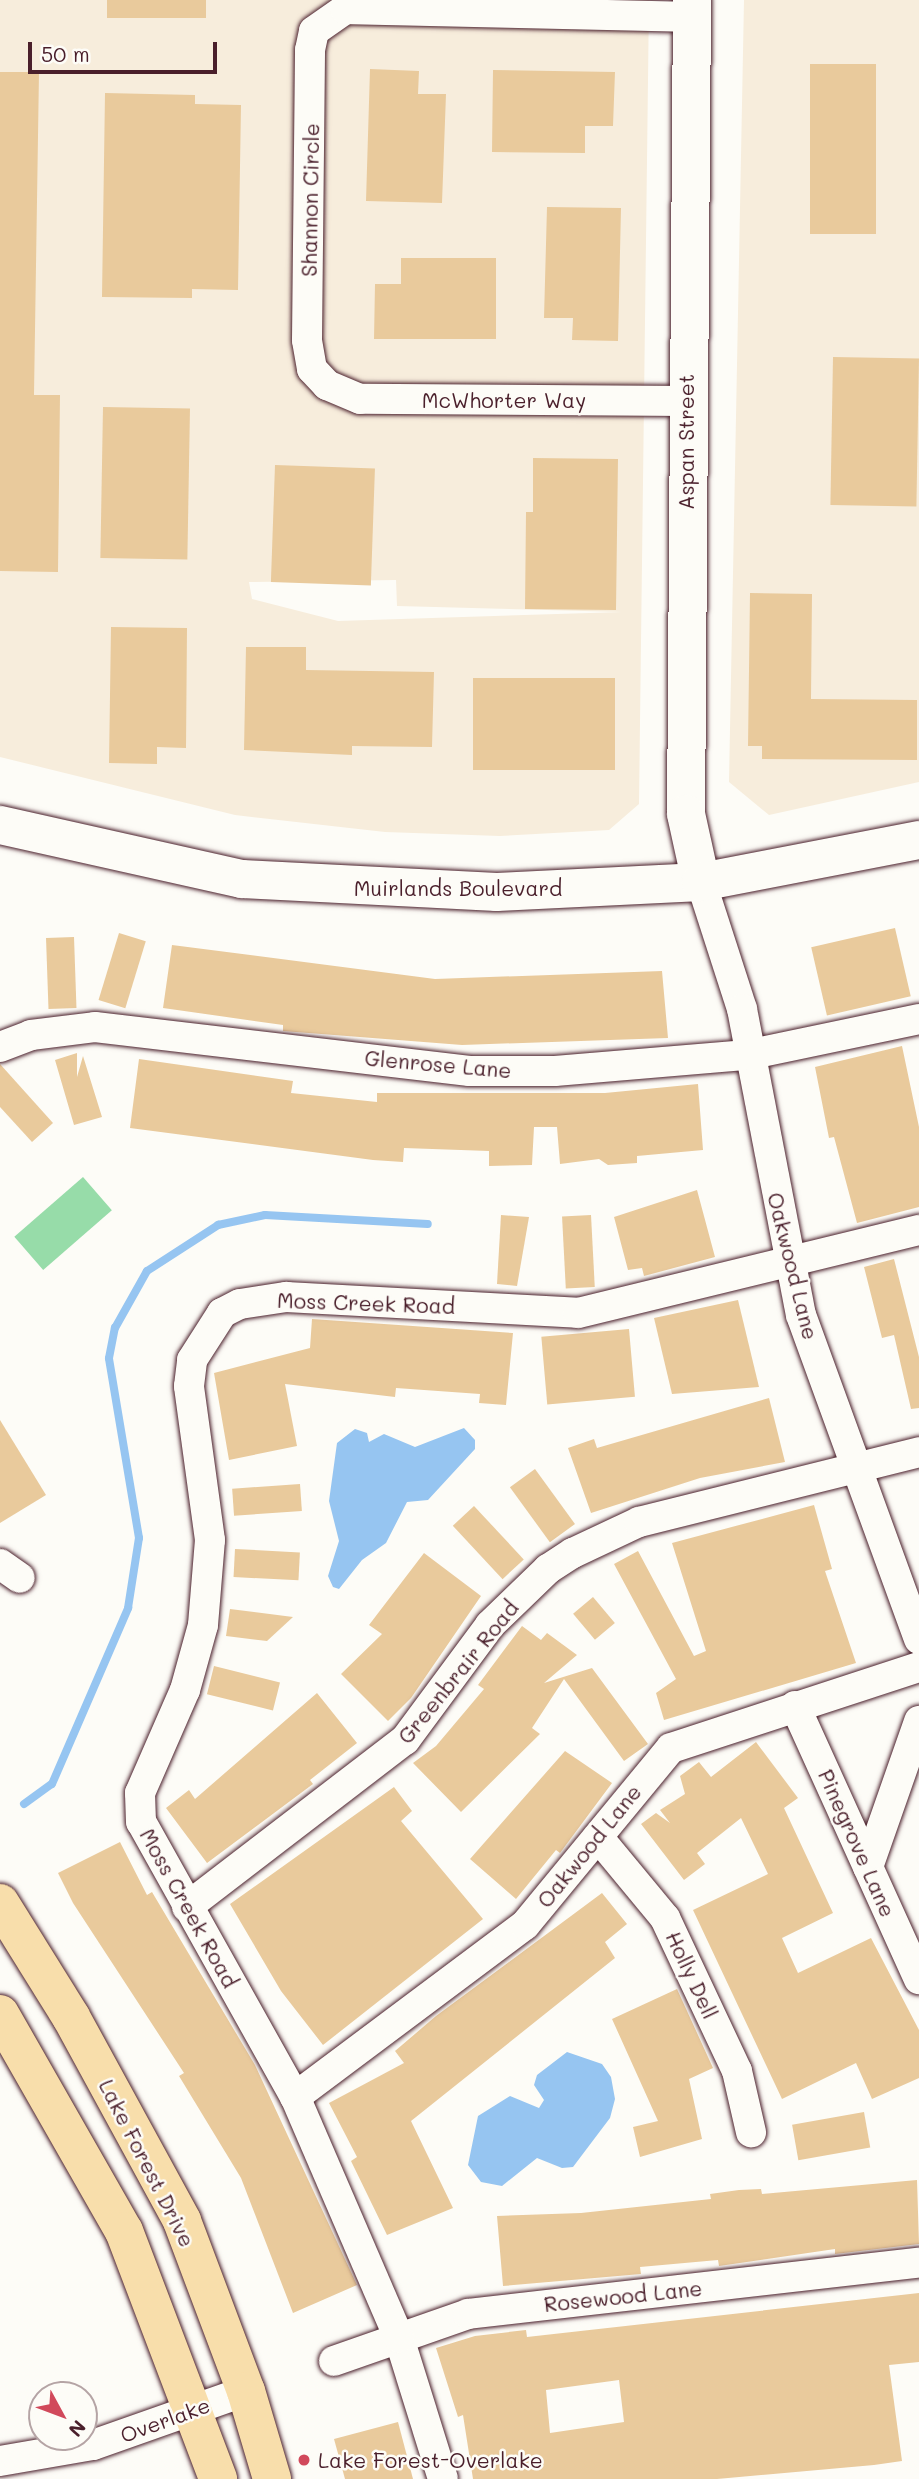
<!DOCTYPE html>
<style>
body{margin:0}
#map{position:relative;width:919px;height:2479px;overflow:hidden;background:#fdfcf7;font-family:Mali,sans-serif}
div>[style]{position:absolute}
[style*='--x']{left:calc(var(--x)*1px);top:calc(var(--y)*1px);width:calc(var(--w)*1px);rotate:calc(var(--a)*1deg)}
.built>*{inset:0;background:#f7eddc}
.green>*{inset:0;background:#97dca9;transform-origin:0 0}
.water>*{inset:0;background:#96c5f1}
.stream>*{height:8px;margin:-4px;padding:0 4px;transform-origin:4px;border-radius:4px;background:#96c5f1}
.building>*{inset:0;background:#e9ca9c;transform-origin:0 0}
.roads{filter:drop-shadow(0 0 2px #4a1f2b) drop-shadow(0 0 2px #4a1f2b)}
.minor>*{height:30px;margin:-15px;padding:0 15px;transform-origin:15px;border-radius:15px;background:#fdfcf7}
.tertiary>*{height:38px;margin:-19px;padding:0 19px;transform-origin:19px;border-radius:19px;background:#fdfcf7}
.secondary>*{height:38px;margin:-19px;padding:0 19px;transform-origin:19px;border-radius:19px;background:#fdfcf7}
.primary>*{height:38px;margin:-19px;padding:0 19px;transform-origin:19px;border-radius:19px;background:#f8deab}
.dots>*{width:19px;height:19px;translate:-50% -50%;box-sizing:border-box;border:4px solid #fdfcf7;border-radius:50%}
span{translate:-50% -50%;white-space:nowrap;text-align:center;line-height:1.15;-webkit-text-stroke:5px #fdfcf7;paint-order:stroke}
.street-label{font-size:21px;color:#4a1f2b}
.poi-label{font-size:21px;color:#4a1f2b}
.left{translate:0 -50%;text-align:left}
.north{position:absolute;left:28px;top:2381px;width:70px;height:70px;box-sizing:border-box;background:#fdfcf7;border:2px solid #b5a4a5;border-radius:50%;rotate:131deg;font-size:19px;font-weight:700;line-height:28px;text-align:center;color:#4a1f2b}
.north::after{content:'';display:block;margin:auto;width:24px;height:32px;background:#d1495b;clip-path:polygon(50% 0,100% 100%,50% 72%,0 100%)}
.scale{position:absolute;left:28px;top:42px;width:189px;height:32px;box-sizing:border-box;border:4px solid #4a1f2b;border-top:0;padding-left:9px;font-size:21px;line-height:24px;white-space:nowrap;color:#4a1f2b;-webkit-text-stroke:5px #fdfcf7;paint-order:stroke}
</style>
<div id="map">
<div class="built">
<i style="clip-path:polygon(evenodd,0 0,649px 0,639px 804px,609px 830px,500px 836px,385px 832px,235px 815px,0 757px,0 0,396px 580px,397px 606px,622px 612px,338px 621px,252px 599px,249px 582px,396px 580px)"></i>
<i style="clip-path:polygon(744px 0,919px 0,919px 782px,769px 815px,729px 782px)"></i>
</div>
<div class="green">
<i style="left:83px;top:1177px;width:44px;height:91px;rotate:49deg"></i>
</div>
<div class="water">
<i style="clip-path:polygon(464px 1428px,475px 1440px,475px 1449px,428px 1500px,407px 1502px,386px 1543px,362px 1560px,339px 1589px,333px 1587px,328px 1576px,339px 1541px,329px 1501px,337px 1443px,355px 1429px,367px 1433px,369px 1442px,384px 1434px,415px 1447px)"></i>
<i style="clip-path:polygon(567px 2052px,602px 2064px,611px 2077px,615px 2099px,610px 2118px,573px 2167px,562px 2168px,537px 2158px,502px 2186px,481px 2182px,468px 2165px,478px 2116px,510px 2096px,539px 2108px,544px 2100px,534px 2085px,537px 2075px)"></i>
</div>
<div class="stream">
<i style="--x:24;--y:1804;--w:34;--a:-36"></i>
<i style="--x:52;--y:1784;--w:192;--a:-66.6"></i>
<i style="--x:128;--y:1608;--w:71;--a:-81.1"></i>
<i style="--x:139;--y:1538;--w:182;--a:-99.5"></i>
<i style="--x:109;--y:1358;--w:31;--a:-79"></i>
<i style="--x:115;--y:1328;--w:65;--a:-60.7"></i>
<i style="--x:147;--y:1271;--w:85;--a:-32.9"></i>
<i style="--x:218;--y:1225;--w:48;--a:-12"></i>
<i style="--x:265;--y:1215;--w:163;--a:3.2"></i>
</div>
<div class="building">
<i style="left:107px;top:0;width:99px;height:18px"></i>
<i style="left:810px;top:64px;width:66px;height:170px"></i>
<i style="clip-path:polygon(370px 69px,419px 71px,418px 94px,446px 94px,442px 203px,366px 201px)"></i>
<i style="clip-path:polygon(493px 70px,615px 72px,613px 126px,585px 126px,585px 153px,492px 152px)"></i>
<i style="clip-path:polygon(0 72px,39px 72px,34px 395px,60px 395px,58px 572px,0 571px)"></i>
<i style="clip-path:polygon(105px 93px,195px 95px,195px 104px,241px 105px,238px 290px,192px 289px,192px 298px,102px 297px)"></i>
<i style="clip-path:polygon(547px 207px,621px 208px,618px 341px,572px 340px,573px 318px,544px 318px)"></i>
<i style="clip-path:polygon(401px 258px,496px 258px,496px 339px,374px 339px,375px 284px,401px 284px)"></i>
<i style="left:833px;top:357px;width:86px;height:148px;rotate:1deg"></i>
<i style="left:103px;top:407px;width:87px;height:151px;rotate:1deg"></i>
<i style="clip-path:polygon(533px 458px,618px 459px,616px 610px,525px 609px,526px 512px,533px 512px)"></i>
<i style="left:275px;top:465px;width:100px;height:117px;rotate:2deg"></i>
<i style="clip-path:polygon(750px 593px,812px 594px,811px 699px,917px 700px,917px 760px,762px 759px,762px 746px,748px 746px)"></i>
<i style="clip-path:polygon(111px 627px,187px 628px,186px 748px,157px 747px,157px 764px,109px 763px)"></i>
<i style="clip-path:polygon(246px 647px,306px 647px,306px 670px,434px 672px,432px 747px,352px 746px,352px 755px,244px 750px)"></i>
<i style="left:473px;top:678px;width:142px;height:92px"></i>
<i style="left:895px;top:928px;width:70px;height:86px;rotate:77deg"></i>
<i style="left:119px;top:933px;width:28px;height:70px;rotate:17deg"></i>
<i style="left:74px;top:937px;width:71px;height:28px;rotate:88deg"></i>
<i style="clip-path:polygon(172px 945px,435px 979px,662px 971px,668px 1038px,462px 1045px,283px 1031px,283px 1025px,163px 1008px)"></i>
<i style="clip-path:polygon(902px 1046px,919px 1127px,919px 1207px,857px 1223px,834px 1137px,829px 1138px,815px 1067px)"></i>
<i style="clip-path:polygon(77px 1053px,77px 1077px,83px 1056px,102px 1117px,74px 1125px,55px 1060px)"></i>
<i style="clip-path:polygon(139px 1059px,293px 1081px,291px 1093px,377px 1102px,377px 1093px,605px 1093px,698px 1084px,703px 1150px,637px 1156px,637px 1163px,608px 1165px,599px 1159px,560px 1164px,557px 1127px,534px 1127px,532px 1165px,489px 1166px,489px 1151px,404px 1148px,403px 1162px,373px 1160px,130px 1128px)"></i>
<i style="clip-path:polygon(0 1064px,53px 1123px,32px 1142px,0 1107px)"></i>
<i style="clip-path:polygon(697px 1190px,715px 1257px,644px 1276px,642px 1268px,628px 1270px,614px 1217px)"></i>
<i style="clip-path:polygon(501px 1215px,529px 1217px,517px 1286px,497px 1284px)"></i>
<i style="left:591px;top:1215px;width:72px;height:29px;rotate:87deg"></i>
<i style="clip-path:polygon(894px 1259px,919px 1357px,919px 1408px,911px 1409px,894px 1335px,882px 1338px,864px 1267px)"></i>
<i style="clip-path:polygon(738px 1300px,759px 1387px,672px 1394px,654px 1318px)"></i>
<i style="clip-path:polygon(312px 1319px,513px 1333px,506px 1405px,479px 1403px,480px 1394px,396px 1388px,395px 1397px,285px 1384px,297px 1446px,229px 1460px,214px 1373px,310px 1348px)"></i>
<i style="left:629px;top:1329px;width:68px;height:88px;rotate:85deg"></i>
<i style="clip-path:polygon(769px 1398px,785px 1462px,700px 1478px,591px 1513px,568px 1448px,594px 1439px,597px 1448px)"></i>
<i style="clip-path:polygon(0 1420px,46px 1495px,0 1523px)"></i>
<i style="left:535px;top:1469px;width:68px;height:31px;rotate:54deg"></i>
<i style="left:300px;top:1484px;width:27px;height:68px;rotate:86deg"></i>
<i style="clip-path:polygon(814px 1505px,832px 1569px,825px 1571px,856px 1663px,664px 1720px,656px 1693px,676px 1679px,614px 1564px,638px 1551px,694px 1656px,706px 1651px,672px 1543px)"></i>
<i style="left:474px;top:1506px;width:73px;height:29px;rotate:47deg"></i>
<i style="left:235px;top:1549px;width:65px;height:28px;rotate:3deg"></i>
<i style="clip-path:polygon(424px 1553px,481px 1596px,411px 1698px,388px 1721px,341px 1674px,382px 1634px,369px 1625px)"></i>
<i style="left:593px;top:1597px;width:34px;height:26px;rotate:50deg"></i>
<i style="clip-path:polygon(230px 1609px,293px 1617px,267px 1641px,226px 1636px)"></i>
<i style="clip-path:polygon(522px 1626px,541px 1640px,547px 1633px,577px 1655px,544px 1683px,592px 1668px,648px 1744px,624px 1761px,564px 1679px,532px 1728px,540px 1734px,461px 1812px,413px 1763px,436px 1746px,484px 1689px,478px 1685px)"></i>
<i style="left:214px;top:1666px;width:68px;height:29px;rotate:14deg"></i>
<i style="clip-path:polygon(317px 1693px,357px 1743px,310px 1780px,313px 1784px,207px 1863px,166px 1808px,189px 1790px,195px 1799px)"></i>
<i style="clip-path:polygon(756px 1742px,798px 1798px,784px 1808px,833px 1913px,782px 1938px,798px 1973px,871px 1938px,919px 2030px,919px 2078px,872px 2099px,856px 2063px,782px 2099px,693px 1910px,768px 1874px,741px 1818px,697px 1853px,705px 1864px,684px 1880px,641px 1824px,656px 1813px,670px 1823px,660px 1810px,685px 1794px,680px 1776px,699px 1762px,711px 1777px)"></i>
<i style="clip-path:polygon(565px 1751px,612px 1783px,560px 1853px,556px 1850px,516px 1899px,470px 1859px)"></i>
<i style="clip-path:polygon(394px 1787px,412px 1811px,401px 1821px,483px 1919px,323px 2045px,281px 1991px,230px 1904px)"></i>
<i style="clip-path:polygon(120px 1842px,147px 1895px,152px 1892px,255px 2065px,357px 2285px,293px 2313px,241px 2178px,179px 2076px,184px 2073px,73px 1903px,58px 1873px)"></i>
<i style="clip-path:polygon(602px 1893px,627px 1924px,605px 1942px,615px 1958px,411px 2121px,453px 2208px,387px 2235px,351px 2161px,357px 2157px,329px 2103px,404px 2063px,395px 2051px,436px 2016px)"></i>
<i style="clip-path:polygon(677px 1989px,713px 2068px,689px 2079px,702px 2139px,640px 2157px,633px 2127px,658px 2121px,612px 2019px)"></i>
<i style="left:864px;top:2112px;width:36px;height:73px;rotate:80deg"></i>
<i style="clip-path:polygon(917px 2180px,919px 2244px,835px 2254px,835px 2249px,719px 2266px,718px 2260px,640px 2267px,641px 2274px,503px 2286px,497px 2216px,581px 2213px,711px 2199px,710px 2194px,739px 2190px,761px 2189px,762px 2194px)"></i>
<i style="clip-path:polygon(evenodd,919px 2293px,919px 2362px,889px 2365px,902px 2461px,874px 2465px,717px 2479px,473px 2479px,463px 2415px,458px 2417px,436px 2348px,475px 2336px,526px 2330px,527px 2337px,919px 2293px,619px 2380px,624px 2422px,550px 2433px,546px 2390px,619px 2380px)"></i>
<i style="clip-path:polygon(398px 2422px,413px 2479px,345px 2479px,334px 2439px)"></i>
</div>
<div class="roads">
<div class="minor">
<i style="--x:686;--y:401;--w:326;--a:-179.6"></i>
<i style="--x:360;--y:399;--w:36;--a:-157"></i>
<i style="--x:327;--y:385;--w:22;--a:-133"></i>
<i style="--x:312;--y:369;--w:29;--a:-100"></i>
<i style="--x:307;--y:340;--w:290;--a:-89.4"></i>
<i style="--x:310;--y:50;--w:19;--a:-78"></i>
<i style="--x:314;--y:31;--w:38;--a:-35"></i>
<i style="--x:345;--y:9;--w:347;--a:1.3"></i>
<i style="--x:701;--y:882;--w:133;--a:72.1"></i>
<i style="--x:742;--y:1009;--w:312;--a:79.1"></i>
<i style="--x:801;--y:1315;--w:345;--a:70"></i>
<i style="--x:0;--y:1047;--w:33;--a:-21"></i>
<i style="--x:31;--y:1035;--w:64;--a:-7.1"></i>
<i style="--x:95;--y:1027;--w:377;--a:6.7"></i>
<i style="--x:469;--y:1071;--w:86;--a:0"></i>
<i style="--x:555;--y:1071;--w:193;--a:-4.8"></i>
<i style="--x:747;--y:1055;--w:176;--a:-11.8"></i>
<i style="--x:0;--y:1564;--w:24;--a:35"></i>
<i style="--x:795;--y:1706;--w:300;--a:65.6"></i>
<i style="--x:598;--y:1837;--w:105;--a:50.4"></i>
<i style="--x:665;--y:1918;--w:169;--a:64.8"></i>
<i style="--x:737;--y:2071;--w:63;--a:77.1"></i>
<i style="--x:868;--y:1867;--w:155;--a:-70.7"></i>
<i style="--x:187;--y:1907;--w:275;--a:-37.5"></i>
<i style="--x:405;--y:1740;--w:143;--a:-53.5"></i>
<i style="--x:490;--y:1625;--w:81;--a:-44"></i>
<i style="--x:548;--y:1569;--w:30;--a:-33"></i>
<i style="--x:573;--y:1553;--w:73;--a:-25.2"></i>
<i style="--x:639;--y:1522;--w:289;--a:-14"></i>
<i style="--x:295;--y:2097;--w:287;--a:-36.8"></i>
<i style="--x:525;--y:1925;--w:229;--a:-50.5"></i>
<i style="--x:671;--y:1748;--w:261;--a:-18.1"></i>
<i style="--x:334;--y:2361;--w:142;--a:-19.3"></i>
<i style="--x:468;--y:2314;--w:454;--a:-6.5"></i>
<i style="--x:0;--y:2461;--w:94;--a:-9.8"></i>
<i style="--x:93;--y:2445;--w:162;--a:-19.4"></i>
<i style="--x:443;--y:2479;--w:148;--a:-107.3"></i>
<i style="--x:399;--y:2338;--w:262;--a:-113.3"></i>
<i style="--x:295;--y:2097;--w:315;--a:-119.2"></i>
<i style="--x:141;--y:1822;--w:29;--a:-92"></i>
<i style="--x:140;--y:1793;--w:112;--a:-66.4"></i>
<i style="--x:185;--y:1690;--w:67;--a:-74.5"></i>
<i style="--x:203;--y:1625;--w:85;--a:-85.3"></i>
<i style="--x:210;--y:1540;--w:155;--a:-97.8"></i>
<i style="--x:189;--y:1386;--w:26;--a:-83"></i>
<i style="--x:192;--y:1360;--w:56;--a:-57.4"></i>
<i style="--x:222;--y:1313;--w:20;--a:-27"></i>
<i style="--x:240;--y:1304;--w:47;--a:-8.7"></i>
<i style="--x:286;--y:1297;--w:292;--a:3.1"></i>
<i style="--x:578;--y:1313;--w:351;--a:-13.7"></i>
</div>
<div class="tertiary">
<i style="--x:692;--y:0;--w:814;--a:90.42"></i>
<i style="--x:686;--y:814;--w:70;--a:77.6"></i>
</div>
<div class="secondary">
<i style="--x:0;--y:825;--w:248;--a:12.6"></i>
<i style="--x:242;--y:879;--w:255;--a:2.9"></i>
<i style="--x:497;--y:892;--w:204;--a:-2.8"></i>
<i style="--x:701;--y:882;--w:222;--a:-10.9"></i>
</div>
<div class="primary">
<i style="--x:0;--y:1903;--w:134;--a:58.1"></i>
<i style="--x:71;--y:2017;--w:232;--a:61.4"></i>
<i style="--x:182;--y:2221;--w:182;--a:69.4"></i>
<i style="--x:246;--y:2391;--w:92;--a:73.5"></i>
<i style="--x:0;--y:2014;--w:250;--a:60.3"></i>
<i style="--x:124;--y:2231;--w:265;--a:69.2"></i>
</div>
</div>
<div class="dots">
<i style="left:304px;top:2460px;background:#d1495b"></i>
</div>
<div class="street-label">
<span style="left:310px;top:200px;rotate:-89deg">Shannon Circle</span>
<span style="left:504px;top:400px">McWhorter Way</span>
<span style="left:686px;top:442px;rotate:-90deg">Aspan Street</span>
<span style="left:458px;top:888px">Muirlands Boulevard</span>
<span style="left:438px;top:1064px;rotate:5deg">Glenrose Lane</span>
<span style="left:793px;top:1266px;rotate:76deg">Oakwood Lane</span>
<span style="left:366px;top:1303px;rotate:2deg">Moss Creek Road</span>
<span style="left:458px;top:1672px;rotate:-51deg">Greenbrair Road</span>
<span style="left:857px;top:1843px;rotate:66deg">Pinegrove Lane</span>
<span style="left:589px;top:1846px;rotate:-51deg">Oakwood Lane</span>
<span style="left:189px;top:1908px;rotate:61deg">Moss Creek Road</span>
<span style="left:692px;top:1975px;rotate:65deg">Holly Dell</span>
<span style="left:147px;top:2163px;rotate:63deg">Lake Forest Drive</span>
<span style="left:623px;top:2296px;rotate:-6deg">Rosewood Lane</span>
<span style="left:165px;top:2420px;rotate:-20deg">Overlake</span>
</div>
<div class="poi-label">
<span class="left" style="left:318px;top:2460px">Lake Forest-Overlake</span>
</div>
<div class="north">N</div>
<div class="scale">50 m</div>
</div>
